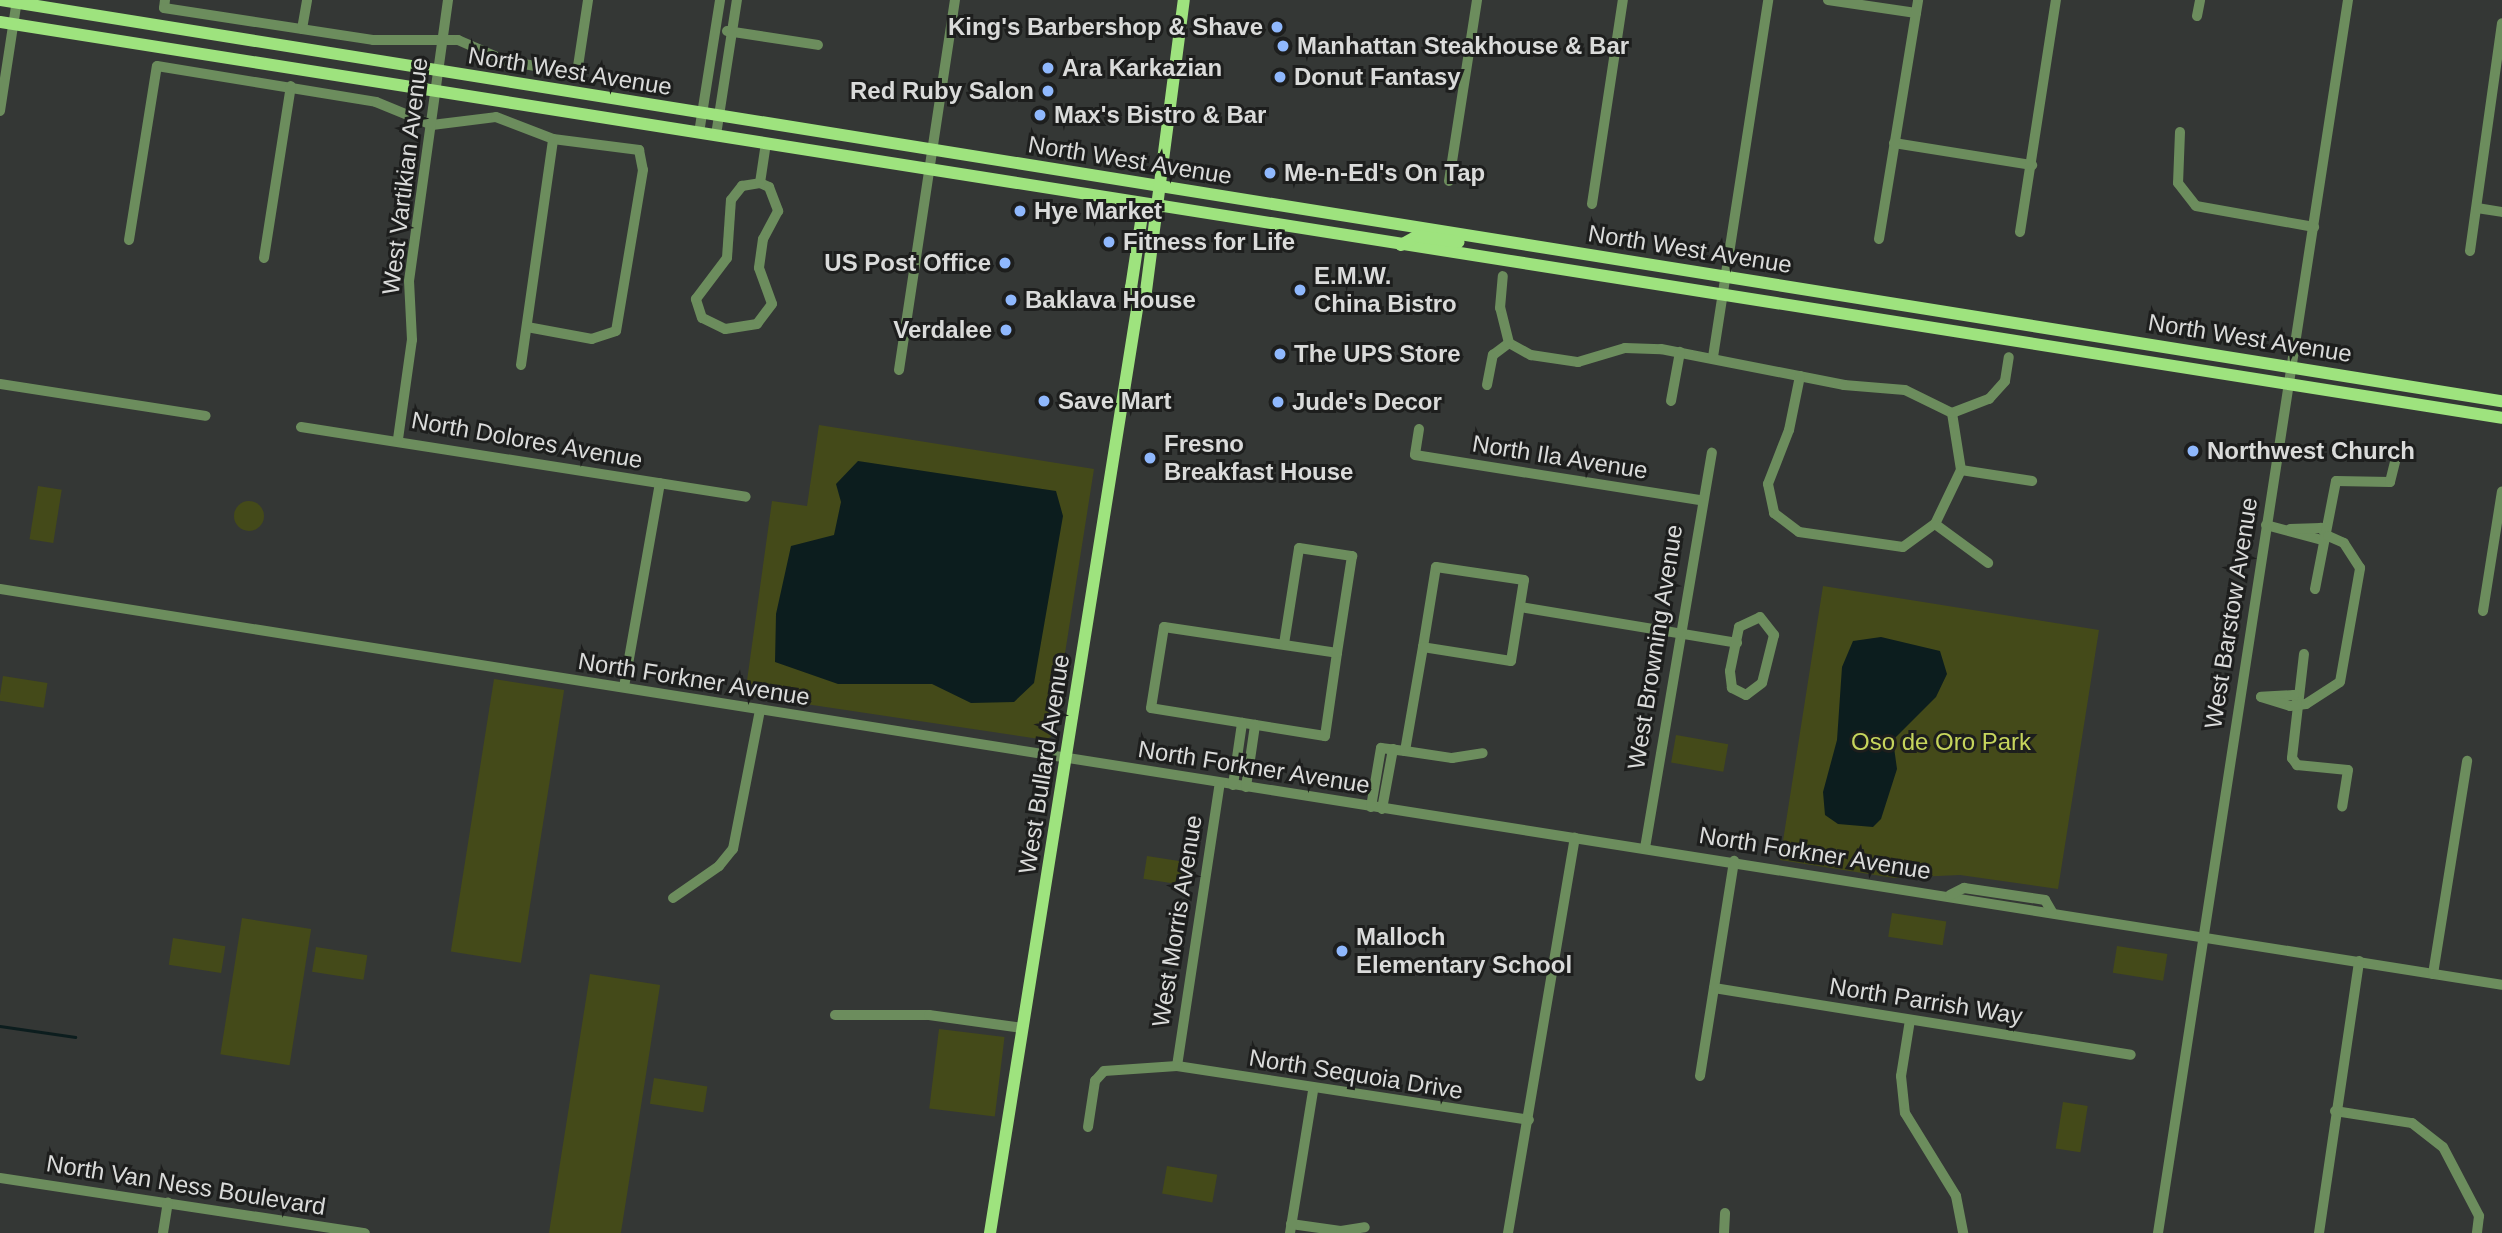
<!DOCTYPE html>
<style>
body{margin:0}
#map{position:relative;width:2502px;height:1233px;overflow:hidden;background:#343735;font-family:Arial,sans-serif}
div>[style]{position:absolute}
[style*='--x']{left:calc(var(--x)*1px);top:calc(var(--y)*1px);width:calc(var(--w)*1px);rotate:calc(var(--a)*1deg)}
.green>*{inset:0;background:#444a19;transform-origin:0 0}
.round{border-radius:50%}
.water>*{inset:0;background:#0c1d1e}
.stream>*{height:2.5px;margin:-1.25px;padding:0 1.25px;transform-origin:1.25px;border-radius:1.25px;background:#0c1d1e}
.minor>*{height:10px;margin:-5px;padding:0 5px;transform-origin:5px;border-radius:5px;background:#6c8d5d}
.major>*{height:12px;margin:-6px;padding:0 6px;transform-origin:6px;border-radius:6px;background:#9ee37e}
.dots>*{width:19px;height:19px;translate:-50% -50%;box-sizing:border-box;border:4px solid #1d1e1d;border-radius:50%}
span{translate:-50% -50%;white-space:nowrap;text-align:center;line-height:1.15;-webkit-text-stroke:6px #1d1e1d;paint-order:stroke}
.poi-label{font-size:24px;color:#dadbda;font-weight:700}
.right{translate:-100% -50%;text-align:right}
.left{translate:0 -50%;text-align:left}
.street-label{font-size:24px;color:#dadbda}
.park-label{font-size:24px;color:#c6d55c}
</style>
<div id="map">
<div class="green">
<i style="clip-path:polygon(819px 425px,1094px 469px,1052px 736px,1046px 740px,745px 695px,772px 501px,807px 506px)"></i>
<i style="left:38px;top:486px;width:24px;height:54px;rotate:9deg"></i>
<i class="round" style="left:234px;top:501px;width:30px;height:30px"></i>
<i style="clip-path:polygon(1823px 586px,2099px 630px,2058px 889px,1960px 875px,1894px 878px,1780px 860px)"></i>
<i style="left:3px;top:676px;width:45px;height:25px;rotate:9deg"></i>
<i style="left:494px;top:679px;width:71px;height:276px;rotate:9deg"></i>
<i style="left:1676px;top:735px;width:53px;height:28px;rotate:10deg"></i>
<i style="left:1147px;top:856px;width:47px;height:23px;rotate:9deg"></i>
<i style="left:1892px;top:913px;width:55px;height:24px;rotate:9deg"></i>
<i style="left:242px;top:918px;width:70px;height:138px;rotate:9deg"></i>
<i style="left:173px;top:938px;width:53px;height:27px;rotate:9deg"></i>
<i style="left:2117px;top:946px;width:51px;height:27px;rotate:9deg"></i>
<i style="left:316px;top:947px;width:52px;height:25px;rotate:9deg"></i>
<i style="left:590px;top:974px;width:71px;height:262px;rotate:9deg"></i>
<i style="left:939px;top:1029px;width:66px;height:80px;rotate:7deg"></i>
<i style="left:654px;top:1078px;width:54px;height:26px;rotate:9deg"></i>
<i style="left:2063px;top:1102px;width:25px;height:47px;rotate:9deg"></i>
<i style="left:1167px;top:1166px;width:51px;height:28px;rotate:10deg"></i>
</div>
<div class="water">
<i style="clip-path:polygon(858px 461px,1056px 491px,1063px 516px,1034px 683px,1014px 702px,971px 703px,932px 684px,838px 684px,775px 662px,776px 614px,791px 546px,834px 535px,841px 502px,836px 484px)"></i>
<i style="clip-path:polygon(1881px 637px,1940px 651px,1947px 674px,1936px 697px,1893px 740px,1897px 769px,1881px 819px,1873px 827px,1838px 824px,1825px 815px,1823px 792px,1837px 740px,1842px 667px,1853px 641px)"></i>
</div>
<div class="stream">
<i style="--x:0;--y:1026;--w:76;--a:8.3"></i>
</div>
<div class="minor">
<i style="--x:165;--y:0;--w:8;--a:97"></i>
<i style="--x:164;--y:8;--w:211;--a:8.7"></i>
<i style="--x:373;--y:40;--w:85;--a:0"></i>
<i style="--x:458;--y:40;--w:52;--a:23.6"></i>
<i style="--x:506;--y:61;--w:72;--a:9.6"></i>
<i style="--x:577;--y:73;--w:74;--a:-81.4"></i>
<i style="--x:1828;--y:0;--w:89;--a:8.4"></i>
<i style="--x:2197;--y:16;--w:16;--a:-79"></i>
<i style="--x:302;--y:29;--w:29;--a:-80"></i>
<i style="--x:727;--y:31;--w:92;--a:8.7"></i>
<i style="--x:0;--y:111;--w:112;--a:-81.3"></i>
<i style="--x:2180;--y:132;--w:51;--a:92.2"></i>
<i style="--x:2178;--y:183;--w:29;--a:52"></i>
<i style="--x:2196;--y:206;--w:120;--a:10.1"></i>
<i style="--x:699;--y:133;--w:135;--a:-81"></i>
<i style="--x:716;--y:135;--w:137;--a:-81.2"></i>
<i style="--x:1894;--y:143;--w:140;--a:9.1"></i>
<i style="--x:1449;--y:181;--w:183;--a:-81.2"></i>
<i style="--x:760;--y:183;--w:10;--a:24"></i>
<i style="--x:769;--y:187;--w:26;--a:69"></i>
<i style="--x:778;--y:211;--w:32;--a:118"></i>
<i style="--x:763;--y:239;--w:29;--a:98"></i>
<i style="--x:759;--y:268;--w:38;--a:70"></i>
<i style="--x:772;--y:304;--w:25;--a:127"></i>
<i style="--x:757;--y:324;--w:32;--a:171"></i>
<i style="--x:725;--y:329;--w:25;--a:-154"></i>
<i style="--x:702;--y:318;--w:20;--a:-108"></i>
<i style="--x:696;--y:299;--w:51;--a:-52.9"></i>
<i style="--x:727;--y:258;--w:58;--a:-86.1"></i>
<i style="--x:731;--y:200;--w:18;--a:-52"></i>
<i style="--x:742;--y:186;--w:18;--a:-9"></i>
<i style="--x:760;--y:183;--w:40;--a:-81.5"></i>
<i style="--x:1592;--y:204;--w:206;--a:-81.4"></i>
<i style="--x:2477;--y:208;--w:25;--a:9"></i>
<i style="--x:2020;--y:232;--w:235;--a:-81.2"></i>
<i style="--x:1879;--y:239;--w:242;--a:-80.7"></i>
<i style="--x:129;--y:240;--w:176;--a:-80.9"></i>
<i style="--x:157;--y:66;--w:222;--a:9.3"></i>
<i style="--x:376;--y:102;--w:61;--a:22.3"></i>
<i style="--x:432;--y:125;--w:64;--a:-7.1"></i>
<i style="--x:496;--y:117;--w:61;--a:21.1"></i>
<i style="--x:553;--y:139;--w:87;--a:7.3"></i>
<i style="--x:639;--y:150;--w:20;--a:79"></i>
<i style="--x:643;--y:170;--w:163;--a:99.5"></i>
<i style="--x:616;--y:331;--w:25;--a:162"></i>
<i style="--x:592;--y:339;--w:66;--a:-169.5"></i>
<i style="--x:2470;--y:251;--w:230;--a:-82"></i>
<i style="--x:264;--y:258;--w:174;--a:-81.1"></i>
<i style="--x:1509;--y:343;--w:25;--a:29"></i>
<i style="--x:1531;--y:355;--w:48;--a:8.5"></i>
<i style="--x:1578;--y:362;--w:49;--a:-16.6"></i>
<i style="--x:1625;--y:348;--w:36;--a:2"></i>
<i style="--x:1661;--y:349;--w:187;--a:11.1"></i>
<i style="--x:1844;--y:385;--w:61;--a:4.7"></i>
<i style="--x:1905;--y:390;--w:52;--a:26.1"></i>
<i style="--x:1952;--y:413;--w:58;--a:81"></i>
<i style="--x:1961;--y:470;--w:60;--a:115.7"></i>
<i style="--x:1713;--y:357;--w:361;--a:-81.2"></i>
<i style="--x:521;--y:365;--w:228;--a:-81.9"></i>
<i style="--x:899;--y:370;--w:374;--a:-81.4"></i>
<i style="--x:1800;--y:376;--w:55;--a:101.5"></i>
<i style="--x:1789;--y:430;--w:58;--a:111.3"></i>
<i style="--x:1768;--y:484;--w:30;--a:78"></i>
<i style="--x:1774;--y:513;--w:31;--a:37"></i>
<i style="--x:1799;--y:532;--w:105;--a:8.2"></i>
<i style="--x:1903;--y:547;--w:39;--a:-36"></i>
<i style="--x:1935;--y:524;--w:66;--a:36.3"></i>
<i style="--x:0;--y:384;--w:208;--a:8.8"></i>
<i style="--x:1487;--y:385;--w:31;--a:-79"></i>
<i style="--x:1493;--y:355;--w:20;--a:-37"></i>
<i style="--x:1509;--y:343;--w:36;--a:-104"></i>
<i style="--x:1500;--y:308;--w:32;--a:-85"></i>
<i style="--x:1671;--y:401;--w:50;--a:-79.6"></i>
<i style="--x:1952;--y:413;--w:40;--a:-21"></i>
<i style="--x:1989;--y:399;--w:24;--a:-48"></i>
<i style="--x:2005;--y:381;--w:24;--a:-81"></i>
<i style="--x:301;--y:427;--w:450;--a:8.9"></i>
<i style="--x:1419;--y:429;--w:26;--a:99"></i>
<i style="--x:1415;--y:455;--w:288;--a:9"></i>
<i style="--x:398;--y:439;--w:100;--a:-82"></i>
<i style="--x:412;--y:340;--w:59;--a:-92.9"></i>
<i style="--x:409;--y:281;--w:284;--a:-82.1"></i>
<i style="--x:1961;--y:470;--w:72;--a:8.8"></i>
<i style="--x:2266;--y:525;--w:58;--a:15"></i>
<i style="--x:2322;--y:540;--w:7;--a:-34"></i>
<i style="--x:2328;--y:536;--w:11;--a:-131"></i>
<i style="--x:2321;--y:528;--w:31;--a:178"></i>
<i style="--x:0;--y:589;--w:2533;--a:8.99"></i>
<i style="--x:2315;--y:589;--w:110;--a:-79"></i>
<i style="--x:2336;--y:481;--w:54;--a:1.1"></i>
<i style="--x:2390;--y:482;--w:34;--a:-76"></i>
<i style="--x:1520;--y:607;--w:220;--a:9.4"></i>
<i style="--x:2483;--y:611;--w:121;--a:-81"></i>
<i style="--x:1760;--y:617;--w:23;--a:52"></i>
<i style="--x:1774;--y:635;--w:49;--a:104"></i>
<i style="--x:1762;--y:683;--w:20;--a:143"></i>
<i style="--x:1746;--y:695;--w:16;--a:-153"></i>
<i style="--x:1732;--y:688;--w:17;--a:-97"></i>
<i style="--x:1730;--y:671;--w:45;--a:-78.4"></i>
<i style="--x:1739;--y:627;--w:23;--a:-25"></i>
<i style="--x:1164;--y:627;--w:175;--a:8.5"></i>
<i style="--x:1337;--y:653;--w:84;--a:98.2"></i>
<i style="--x:1325;--y:736;--w:176;--a:-170.9"></i>
<i style="--x:1151;--y:708;--w:82;--a:-80.9"></i>
<i style="--x:1284;--y:644;--w:97;--a:-81.1"></i>
<i style="--x:1299;--y:548;--w:54;--a:8.6"></i>
<i style="--x:1352;--y:556;--w:98;--a:98.8"></i>
<i style="--x:2304;--y:654;--w:105;--a:96.6"></i>
<i style="--x:2292;--y:758;--w:9;--a:54"></i>
<i style="--x:2297;--y:765;--w:51;--a:5.6"></i>
<i style="--x:2348;--y:770;--w:37;--a:99"></i>
<i style="--x:624;--y:687;--w:207;--a:-80"></i>
<i style="--x:2300;--y:703;--w:10;--a:-127"></i>
<i style="--x:2294;--y:695;--w:33;--a:177"></i>
<i style="--x:2261;--y:697;--w:30;--a:17"></i>
<i style="--x:2290;--y:706;--w:16;--a:-7"></i>
<i style="--x:2306;--y:704;--w:40;--a:-32.9"></i>
<i style="--x:2340;--y:682;--w:116;--a:-80"></i>
<i style="--x:2360;--y:568;--w:30;--a:-123"></i>
<i style="--x:2344;--y:543;--w:17;--a:-156"></i>
<i style="--x:1405;--y:751;--w:48;--a:8.5"></i>
<i style="--x:1452;--y:758;--w:31;--a:-9"></i>
<i style="--x:1233;--y:785;--w:63;--a:-81.7"></i>
<i style="--x:1246;--y:787;--w:63;--a:-81.7"></i>
<i style="--x:1371;--y:807;--w:60;--a:-80.4"></i>
<i style="--x:1381;--y:748;--w:24;--a:7"></i>
<i style="--x:1405;--y:751;--w:106;--a:-80.2"></i>
<i style="--x:1423;--y:647;--w:81;--a:-80.8"></i>
<i style="--x:1436;--y:567;--w:89;--a:8.4"></i>
<i style="--x:1524;--y:580;--w:82;--a:99.1"></i>
<i style="--x:1511;--y:661;--w:89;--a:-171"></i>
<i style="--x:1382;--y:809;--w:61;--a:-79.6"></i>
<i style="--x:1645;--y:848;--w:401;--a:-80.4"></i>
<i style="--x:1950;--y:895;--w:16;--a:-27"></i>
<i style="--x:1964;--y:888;--w:82;--a:8.4"></i>
<i style="--x:2045;--y:900;--w:14;--a:60"></i>
<i style="--x:673;--y:898;--w:56;--a:-34.8"></i>
<i style="--x:719;--y:866;--w:22;--a:-51"></i>
<i style="--x:733;--y:849;--w:142;--a:-79"></i>
<i style="--x:2433;--y:974;--w:216;--a:-80.9"></i>
<i style="--x:1714;--y:988;--w:422;--a:9.1"></i>
<i style="--x:835;--y:1015;--w:94;--a:0"></i>
<i style="--x:929;--y:1015;--w:95;--a:7.9"></i>
<i style="--x:1910;--y:1020;--w:57;--a:99.1"></i>
<i style="--x:1901;--y:1076;--w:37;--a:84"></i>
<i style="--x:1905;--y:1113;--w:97;--a:58.4"></i>
<i style="--x:1956;--y:1196;--w:38;--a:79"></i>
<i style="--x:1177;--y:1066;--w:356;--a:8.7"></i>
<i style="--x:1177;--y:1066;--w:286;--a:-81.4"></i>
<i style="--x:1700;--y:1076;--w:218;--a:-81"></i>
<i style="--x:2335;--y:1111;--w:78;--a:8.9"></i>
<i style="--x:2412;--y:1123;--w:39;--a:38"></i>
<i style="--x:2443;--y:1147;--w:78;--a:62.4"></i>
<i style="--x:2479;--y:1216;--w:17;--a:97"></i>
<i style="--x:1088;--y:1127;--w:47;--a:-81.3"></i>
<i style="--x:1095;--y:1081;--w:13;--a:-48"></i>
<i style="--x:1104;--y:1071;--w:73;--a:-3.9"></i>
<i style="--x:0;--y:1178;--w:369;--a:8.6"></i>
<i style="--x:1291;--y:1224;--w:50;--a:8"></i>
<i style="--x:1341;--y:1231;--w:24;--a:-9"></i>
<i style="--x:163;--y:1233;--w:31;--a:-81"></i>
<i style="--x:1290;--y:1233;--w:144;--a:-80.8"></i>
<i style="--x:1508;--y:1233;--w:401;--a:-80.4"></i>
<i style="--x:1724;--y:1233;--w:20;--a:-87"></i>
<i style="--x:2158;--y:1233;--w:1248;--a:-81.24"></i>
<i style="--x:2319;--y:1233;--w:275;--a:-81.6"></i>
</div>
<div class="major">
<i style="--x:0;--y:0;--w:2534;--a:9.11"></i>
<i style="--x:0;--y:22;--w:2533;--a:8.99"></i>
<i style="--x:1401;--y:245;--w:18;--a:-29"></i>
<i style="--x:1417;--y:236;--w:42;--a:8.1"></i>
<i style="--x:1138;--y:303;--w:17;--a:-115"></i>
<i style="--x:1131;--y:288;--w:74;--a:-81.4"></i>
<i style="--x:1142;--y:215;--w:15;--a:-42"></i>
<i style="--x:990;--y:1233;--w:942;--a:-80.96"></i>
<i style="--x:1138;--y:303;--w:14;--a:-56"></i>
<i style="--x:1146;--y:291;--w:293;--a:-82.6"></i>
</div>
<div class="dots">
<i style="left:1277px;top:27px;background:#8fb8fd"></i>
<i style="left:1283px;top:46px;background:#8fb8fd"></i>
<i style="left:1048px;top:68px;background:#8fb8fd"></i>
<i style="left:1280px;top:77px;background:#8fb8fd"></i>
<i style="left:1048px;top:91px;background:#8fb8fd"></i>
<i style="left:1040px;top:115px;background:#8fb8fd"></i>
<i style="left:1270px;top:173px;background:#8fb8fd"></i>
<i style="left:1020px;top:211px;background:#8fb8fd"></i>
<i style="left:1109px;top:242px;background:#8fb8fd"></i>
<i style="left:1005px;top:263px;background:#8fb8fd"></i>
<i style="left:1300px;top:290px;background:#8fb8fd"></i>
<i style="left:1011px;top:300px;background:#8fb8fd"></i>
<i style="left:1006px;top:330px;background:#8fb8fd"></i>
<i style="left:1280px;top:354px;background:#8fb8fd"></i>
<i style="left:1044px;top:401px;background:#8fb8fd"></i>
<i style="left:1278px;top:402px;background:#8fb8fd"></i>
<i style="left:2193px;top:451px;background:#8fb8fd"></i>
<i style="left:1150px;top:458px;background:#8fb8fd"></i>
<i style="left:1342px;top:951px;background:#8fb8fd"></i>
</div>
<div class="poi-label">
<span class="right" style="left:1263px;top:27px">King's Barbershop &amp; Shave</span>
<span class="left" style="left:1297px;top:46px">Manhattan Steakhouse &amp; Bar</span>
<span class="left" style="left:1062px;top:68px">Ara Karkazian</span>
<span class="left" style="left:1294px;top:77px">Donut Fantasy</span>
<span class="right" style="left:1034px;top:91px">Red Ruby Salon</span>
<span class="left" style="left:1054px;top:115px">Max's Bistro &amp; Bar</span>
<span class="left" style="left:1284px;top:173px">Me-n-Ed's On Tap</span>
<span class="left" style="left:1034px;top:211px">Hye Market</span>
<span class="left" style="left:1123px;top:242px">Fitness for Life</span>
<span class="right" style="left:991px;top:263px">US Post Office</span>
<span class="left" style="left:1314px;top:290px">E.M.W.<br>China Bistro</span>
<span class="left" style="left:1025px;top:300px">Baklava House</span>
<span class="right" style="left:992px;top:330px">Verdalee</span>
<span class="left" style="left:1294px;top:354px">The UPS Store</span>
<span class="left" style="left:1058px;top:401px">Save Mart</span>
<span class="left" style="left:1292px;top:402px">Jude's Decor</span>
<span class="left" style="left:1164px;top:458px">Fresno<br>Breakfast House</span>
<span class="left" style="left:2207px;top:451px">Northwest Church</span>
<span class="left" style="left:1356px;top:951px">Malloch<br>Elementary School</span>
</div>
<div class="street-label">
<span style="left:570px;top:71px;rotate:9deg">North West Avenue</span>
<span style="left:1130px;top:160px;rotate:9deg">North West Avenue</span>
<span style="left:405px;top:176px;rotate:-83deg">West Vartikian Avenue</span>
<span style="left:1690px;top:249px;rotate:9deg">North West Avenue</span>
<span style="left:2250px;top:338px;rotate:9deg">North West Avenue</span>
<span style="left:527px;top:440px;rotate:10deg">North Dolores Avenue</span>
<span style="left:1560px;top:457px;rotate:9deg">North Ila Avenue</span>
<span style="left:2231px;top:613px;rotate:-81deg">West Barstow Avenue</span>
<span style="left:1655px;top:647px;rotate:-81deg">West Browning Avenue</span>
<span style="left:694px;top:679px;rotate:9deg">North Forkner Avenue</span>
<span style="left:1044px;top:764px;rotate:-81deg">West Bullard Avenue</span>
<span style="left:1254px;top:767px;rotate:9deg">North Forkner Avenue</span>
<span style="left:1815px;top:853px;rotate:9deg">North Forkner Avenue</span>
<span style="left:1177px;top:921px;rotate:-81deg">West Morris Avenue</span>
<span style="left:1926px;top:1001px;rotate:9deg">North Parrish Way</span>
<span style="left:1356px;top:1074px;rotate:9deg">North Sequoia Drive</span>
<span style="left:186px;top:1185px;rotate:9deg">North Van Ness Boulevard</span>
</div>
<div class="park-label">
<span style="left:1941px;top:742px">Oso de Oro Park</span>
</div>
</div>
